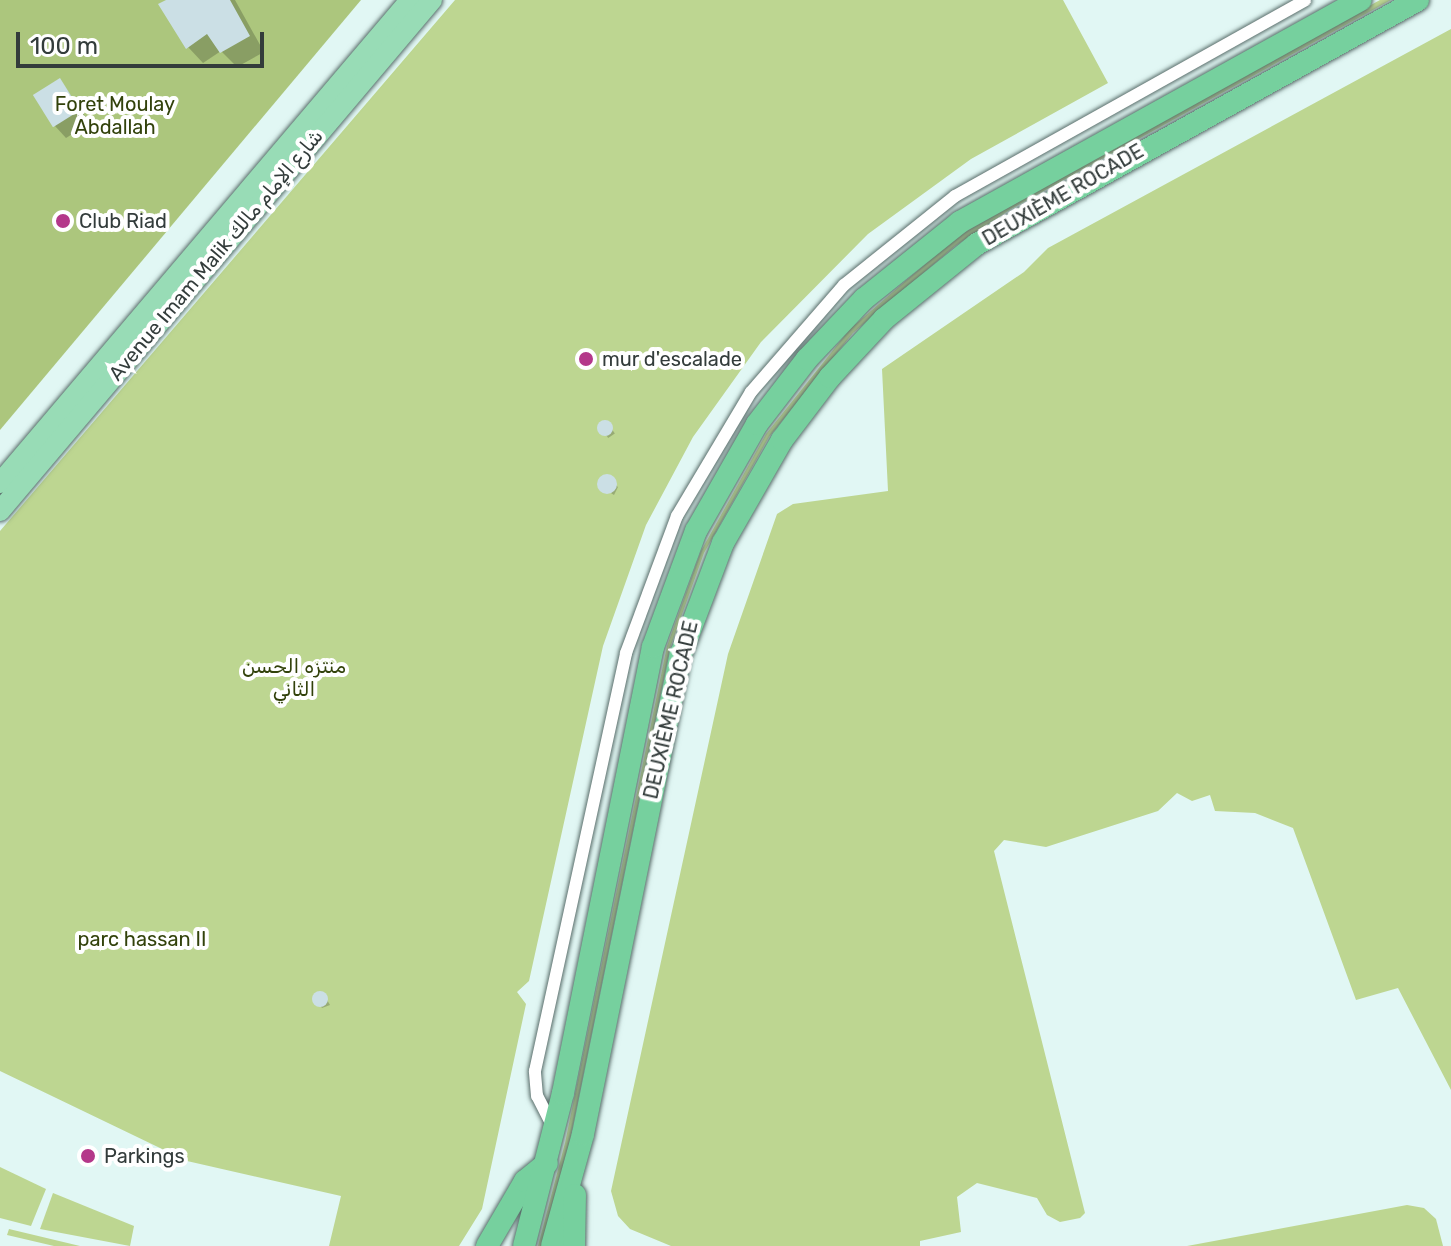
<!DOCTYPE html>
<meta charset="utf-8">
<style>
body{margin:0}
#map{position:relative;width:1451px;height:1246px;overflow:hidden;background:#e1f7f4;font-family:Rubik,Cairo,sans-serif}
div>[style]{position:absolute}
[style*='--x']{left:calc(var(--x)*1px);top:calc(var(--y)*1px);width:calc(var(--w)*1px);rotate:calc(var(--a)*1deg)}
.green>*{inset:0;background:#bdd691}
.forest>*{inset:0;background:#acc67d}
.shadow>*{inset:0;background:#0003;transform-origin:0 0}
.building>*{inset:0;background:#cbdfe5;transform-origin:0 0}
.round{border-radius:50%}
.roads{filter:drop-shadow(0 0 2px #596d6a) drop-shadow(0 0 2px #596d6a)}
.minor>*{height:12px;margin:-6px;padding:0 6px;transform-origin:6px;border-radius:6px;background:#fff}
.primary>*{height:20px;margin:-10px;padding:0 10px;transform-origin:10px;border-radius:10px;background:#98dcb6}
.trunk>*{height:22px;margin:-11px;padding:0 11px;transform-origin:11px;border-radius:11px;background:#76d09e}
.dots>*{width:22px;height:22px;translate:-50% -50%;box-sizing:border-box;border:4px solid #fff;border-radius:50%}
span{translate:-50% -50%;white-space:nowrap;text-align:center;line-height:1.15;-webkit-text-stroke:8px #fff;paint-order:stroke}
.park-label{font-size:20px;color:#32420b}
.street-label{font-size:20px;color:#333c3b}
.poi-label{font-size:20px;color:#333c3b}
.left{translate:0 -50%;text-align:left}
.scale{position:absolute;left:16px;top:32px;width:248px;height:36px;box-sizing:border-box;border:4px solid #333c3b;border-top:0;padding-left:10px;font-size:24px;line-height:28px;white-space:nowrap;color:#333c3b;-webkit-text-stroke:6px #fff;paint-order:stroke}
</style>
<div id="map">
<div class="green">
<i style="clip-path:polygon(455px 0,1063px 0,1108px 83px,971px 159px,868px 234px,761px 342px,693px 437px,646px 525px,603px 646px,529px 981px,517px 992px,526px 1004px,482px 1209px,459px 1246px,329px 1246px,341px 1196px,187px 1161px,0 1071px,0 531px)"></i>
<i style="clip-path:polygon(1380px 0,1391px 0,1011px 209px,955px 246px,853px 333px,769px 437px,704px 553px,670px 648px,569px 1145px,542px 1246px,538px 1246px,565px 1143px,667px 646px,701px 551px,766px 434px,850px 329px,952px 241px,1008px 204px)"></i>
<i style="clip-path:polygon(1451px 29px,1451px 1090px,1398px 988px,1356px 1000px,1293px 828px,1255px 813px,1215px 811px,1210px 795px,1192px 801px,1177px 793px,1158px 811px,1046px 847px,1004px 840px,994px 851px,1085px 1213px,1080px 1218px,1060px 1222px,1047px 1215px,1037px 1198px,977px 1183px,957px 1197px,961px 1232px,920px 1241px,920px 1246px,671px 1246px,630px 1229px,618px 1216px,611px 1191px,728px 654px,777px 514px,793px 504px,888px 491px,882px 369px,1024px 272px,1048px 248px)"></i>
<i style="clip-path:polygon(0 1167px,46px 1189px,31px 1226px,0 1218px)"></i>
<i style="clip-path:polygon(53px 1193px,134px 1226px,130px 1246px,40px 1229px)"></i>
<i style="clip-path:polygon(1407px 1205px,1424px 1208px,1436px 1219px,1443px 1246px,1187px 1246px)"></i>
<i style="clip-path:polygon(9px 1229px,80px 1246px,54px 1246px,7px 1235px)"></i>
</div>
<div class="forest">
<i style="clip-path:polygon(0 0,361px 0,0 430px)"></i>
</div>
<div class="shadow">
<i style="clip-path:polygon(170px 0,235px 0,264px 52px,237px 67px,221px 51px,203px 63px,188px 47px)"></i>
<i style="clip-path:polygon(60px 80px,90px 123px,66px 138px,55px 126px)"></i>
<i style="left:607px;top:422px;width:14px;height:8px;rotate:56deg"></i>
<i style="clip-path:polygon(605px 477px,618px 487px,614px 495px,600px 486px)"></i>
<i style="clip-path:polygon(323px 993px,330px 1005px,322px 1008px,315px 997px)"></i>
</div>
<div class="building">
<i style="clip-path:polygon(166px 0,230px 0,250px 36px,220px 53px,207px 34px,186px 49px,158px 4px)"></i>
<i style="left:60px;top:78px;width:38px;height:32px;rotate:58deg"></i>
<i class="round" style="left:597px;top:420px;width:16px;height:16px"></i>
<i class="round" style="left:597px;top:474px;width:20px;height:20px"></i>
<i class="round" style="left:312px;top:991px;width:16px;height:16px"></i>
</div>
<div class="roads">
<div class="minor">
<i style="--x:553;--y:1127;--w:35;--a:-117"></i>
<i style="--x:537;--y:1096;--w:25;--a:-95"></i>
<i style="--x:535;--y:1071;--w:428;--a:-77.7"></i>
<i style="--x:626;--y:653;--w:146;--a:-69.6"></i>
<i style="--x:677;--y:516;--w:144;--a:-59.2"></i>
<i style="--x:751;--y:392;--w:142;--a:-49"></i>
<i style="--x:844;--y:285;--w:142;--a:-38.7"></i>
<i style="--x:955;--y:196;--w:401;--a:-29.2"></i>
</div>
<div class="primary">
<i style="--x:0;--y:483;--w:634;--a:-49.67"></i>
<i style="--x:0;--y:511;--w:669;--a:-49.79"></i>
</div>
<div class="trunk">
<i style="--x:487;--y:1246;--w:75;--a:-59.7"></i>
<i style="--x:525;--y:1181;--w:28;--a:-39"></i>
<i style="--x:524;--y:1246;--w:158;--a:-75.7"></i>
<i style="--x:563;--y:1093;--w:455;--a:-78.6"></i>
<i style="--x:653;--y:647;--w:124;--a:-69.7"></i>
<i style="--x:696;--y:531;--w:123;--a:-60.3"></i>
<i style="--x:757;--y:424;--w:82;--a:-52.4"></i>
<i style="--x:807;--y:359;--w:83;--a:-46.5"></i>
<i style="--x:864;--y:299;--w:123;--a:-38.7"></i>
<i style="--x:960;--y:222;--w:458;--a:-29"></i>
<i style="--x:552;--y:1246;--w:116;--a:-74.5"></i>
<i style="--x:583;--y:1134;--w:490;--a:-78.5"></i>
<i style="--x:681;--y:654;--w:119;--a:-69.3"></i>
<i style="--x:723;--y:543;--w:119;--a:-60.2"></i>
<i style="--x:782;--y:440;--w:79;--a:-52.7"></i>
<i style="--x:830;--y:377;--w:79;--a:-47"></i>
<i style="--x:884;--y:319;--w:119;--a:-38.9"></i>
<i style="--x:977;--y:244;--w:504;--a:-28.96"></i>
<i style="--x:574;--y:1246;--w:51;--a:-88.9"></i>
</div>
</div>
<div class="dots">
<i style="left:63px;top:221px;background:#b4388a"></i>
<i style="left:586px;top:359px;background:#b4388a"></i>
<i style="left:88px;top:1156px;background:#b4388a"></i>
</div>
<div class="park-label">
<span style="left:115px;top:116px">Foret Moulay<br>Abdallah</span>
<span style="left:294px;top:678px">منتزه الحسن<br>الثاني</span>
<span style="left:142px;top:939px">parc hassan II</span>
</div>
<div class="street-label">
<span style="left:1063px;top:195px;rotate:-30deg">DEUXIÈME ROCADE</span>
<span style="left:216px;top:255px;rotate:-50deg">Avenue Imam Malik شارع الإمام مالك</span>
<span style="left:671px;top:710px;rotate:-77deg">DEUXIÈME ROCADE</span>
</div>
<div class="poi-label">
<span class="left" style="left:79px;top:221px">Club Riad</span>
<span class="left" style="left:602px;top:359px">mur d'escalade</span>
<span class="left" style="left:104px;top:1156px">Parkings</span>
</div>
<div class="scale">100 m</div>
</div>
